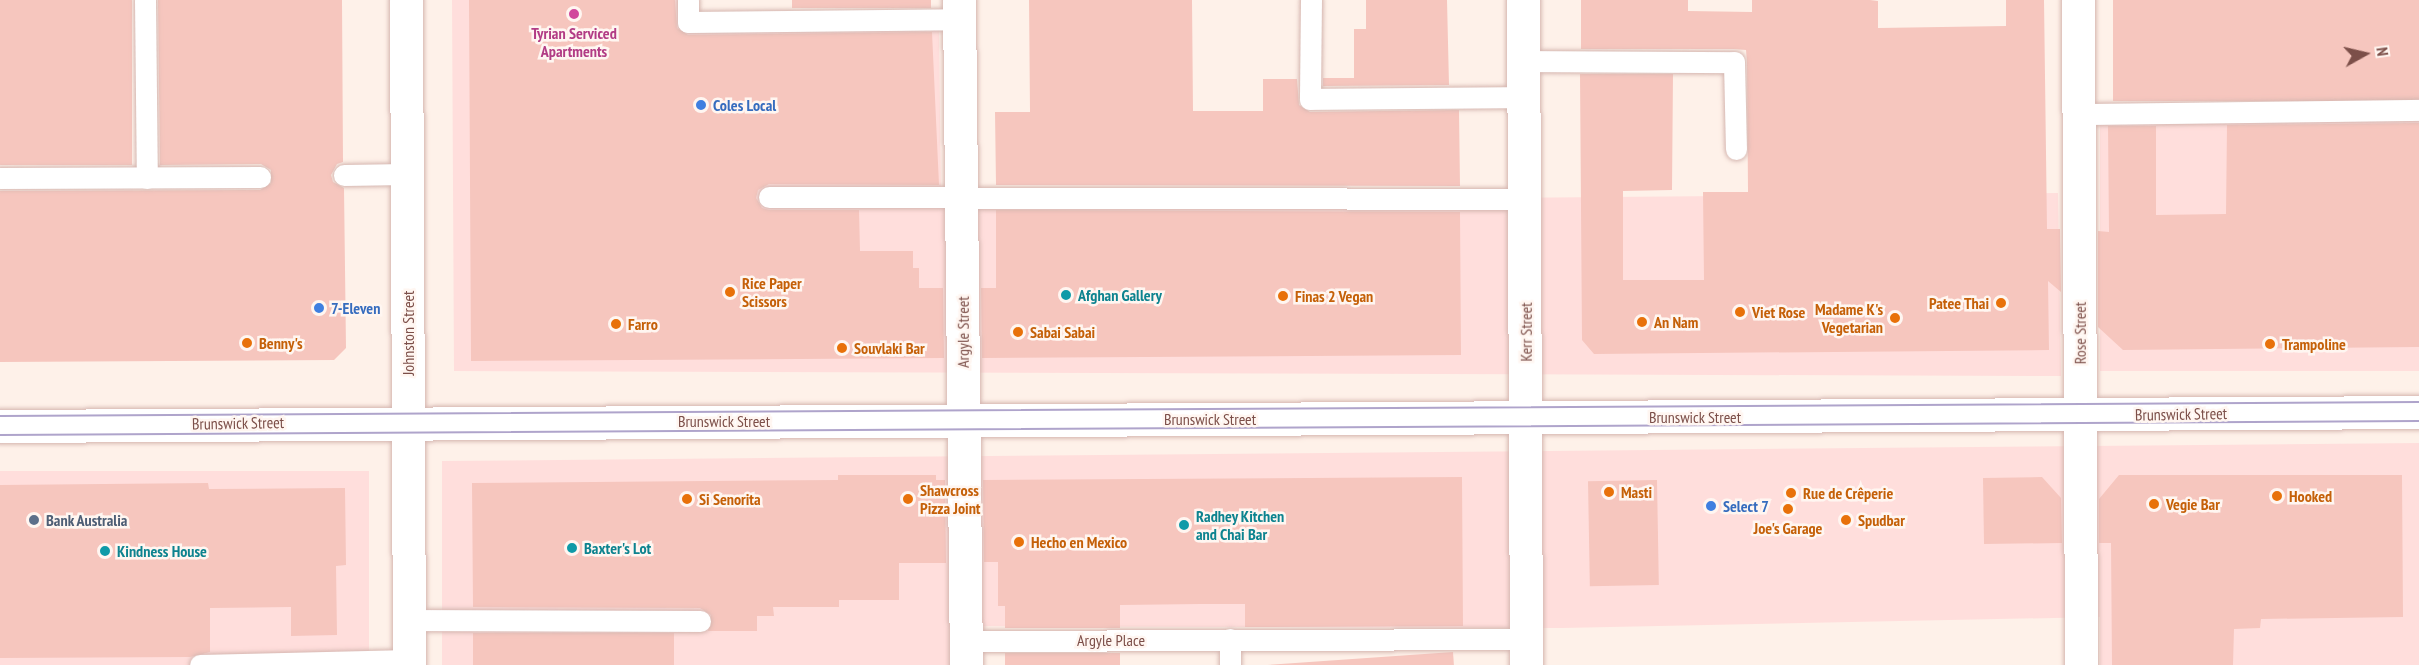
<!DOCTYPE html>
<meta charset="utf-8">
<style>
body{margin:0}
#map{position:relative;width:2419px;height:665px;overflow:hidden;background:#fef1e9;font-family:"PT Sans Narrow",sans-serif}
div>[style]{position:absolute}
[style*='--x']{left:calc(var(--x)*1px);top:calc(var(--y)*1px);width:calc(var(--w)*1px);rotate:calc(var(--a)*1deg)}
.commercial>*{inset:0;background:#ffdedc;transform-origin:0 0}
.building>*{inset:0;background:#f6c6be;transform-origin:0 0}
.roads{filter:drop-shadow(0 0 2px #d5b6b0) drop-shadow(0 0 2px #d5b6b0)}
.service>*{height:21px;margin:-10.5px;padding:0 10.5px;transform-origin:10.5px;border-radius:10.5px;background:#fff}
.minor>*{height:33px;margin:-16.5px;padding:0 16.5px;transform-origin:16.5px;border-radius:16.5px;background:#fff}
.tertiary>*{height:33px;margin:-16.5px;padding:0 16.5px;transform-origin:16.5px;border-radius:16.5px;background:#fff}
.secondary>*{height:33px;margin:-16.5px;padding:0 16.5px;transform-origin:16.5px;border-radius:16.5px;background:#fff}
.tram>*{height:1.5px;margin:-0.75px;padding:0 0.75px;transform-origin:0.75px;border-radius:0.75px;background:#afa4cb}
.dots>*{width:16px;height:16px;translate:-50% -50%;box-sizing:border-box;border:3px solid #fff6f1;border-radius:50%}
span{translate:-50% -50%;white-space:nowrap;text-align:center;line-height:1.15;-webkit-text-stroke:5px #fff6f1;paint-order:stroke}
.hotel-label{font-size:16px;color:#b23c85;font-weight:700}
.shop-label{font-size:16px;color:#366cbe;font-weight:700}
.left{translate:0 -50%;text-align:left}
.food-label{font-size:16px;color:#c56008;font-weight:700}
.right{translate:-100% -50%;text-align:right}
.culture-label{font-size:16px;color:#0d838f;font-weight:700}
.street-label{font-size:16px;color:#7c4f49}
.service-label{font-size:16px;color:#4e5e75;font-weight:700}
.north{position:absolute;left:2335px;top:24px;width:60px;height:60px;-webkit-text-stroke:4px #fff6f1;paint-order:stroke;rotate:82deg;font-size:16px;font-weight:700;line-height:24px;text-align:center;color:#7c4f49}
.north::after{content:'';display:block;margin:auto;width:21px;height:27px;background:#7c4f49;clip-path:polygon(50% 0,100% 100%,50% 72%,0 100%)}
</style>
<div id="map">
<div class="commercial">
<i style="clip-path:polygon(452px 0,691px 0,691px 24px,939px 29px,941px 203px,2058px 193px,2061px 376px,454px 371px)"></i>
<i style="left:2419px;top:116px;width:255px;height:319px;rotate:90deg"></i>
<i style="clip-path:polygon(2419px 443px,2419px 665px,2100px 665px,2100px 617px,1562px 628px,953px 626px,952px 665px,442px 665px,442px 461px)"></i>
<i style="left:369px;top:471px;width:194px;height:369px;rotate:90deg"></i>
</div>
<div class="building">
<i style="left:0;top:0;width:132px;height:165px"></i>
<i style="clip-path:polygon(158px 0,342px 0,343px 162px,337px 164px,331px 175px,333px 182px,344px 188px,346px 348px,334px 360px,0 362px,0 191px,260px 190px,271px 183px,271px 170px,261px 164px,160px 165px)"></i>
<i style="clip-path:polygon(469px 0,675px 0,677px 28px,688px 35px,932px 32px,939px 185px,769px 184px,758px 190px,756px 198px,762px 208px,769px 210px,859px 210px,860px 251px,913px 251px,913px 268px,919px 268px,919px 288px,943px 288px,944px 358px,471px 361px)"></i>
<i style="left:792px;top:0;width:139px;height:8px"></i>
<i style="clip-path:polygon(1029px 0,1192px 0,1193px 111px,1263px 111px,1263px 79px,1297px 79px,1299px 105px,1310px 112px,1459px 110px,1460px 186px,996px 185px,995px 112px,1030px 112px)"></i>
<i style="clip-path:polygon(1366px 0,1447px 0,1449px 85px,1323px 86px,1323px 78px,1354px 78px,1354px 29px,1366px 29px)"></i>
<i style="clip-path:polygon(1581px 0,1688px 0,1688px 11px,1752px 12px,1752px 0,1870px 0,1878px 1px,1878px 28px,2006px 26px,2006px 0,2044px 0,2047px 229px,2060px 229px,2061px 292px,2048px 281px,2049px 350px,1594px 354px,1582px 340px,1580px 74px,1673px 74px,1672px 190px,1623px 191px,1623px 280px,1704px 280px,1703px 192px,1748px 192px,1747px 62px,1746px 50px,1734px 49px,1581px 49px)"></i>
<i style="left:2113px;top:0;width:306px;height:101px"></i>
<i style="clip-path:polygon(2419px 123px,2419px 347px,2123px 350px,2098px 327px,2098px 231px,2109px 232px,2108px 126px,2156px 126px,2156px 215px,2226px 214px,2227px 125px)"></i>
<i style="clip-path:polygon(996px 210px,1460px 212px,1461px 355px,982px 358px,981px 288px,996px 288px)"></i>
<i style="clip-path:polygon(838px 475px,936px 475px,936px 480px,945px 480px,946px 563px,899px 563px,899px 600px,839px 600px,839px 607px,773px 607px,774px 616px,757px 616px,757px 631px,708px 631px,711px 615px,700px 608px,473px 607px,472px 483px,838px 480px)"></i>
<i style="clip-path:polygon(2119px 475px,2402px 475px,2403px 617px,2261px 619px,2260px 628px,2234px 629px,2233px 665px,2112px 665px,2111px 543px,2099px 543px,2099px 499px)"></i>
<i style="clip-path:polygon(1462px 477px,1463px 626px,1245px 627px,1245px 604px,1201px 604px,1120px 605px,1120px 628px,1005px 628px,1005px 606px,998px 606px,998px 562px,984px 562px,983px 480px)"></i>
<i style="clip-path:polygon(2042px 477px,2061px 498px,2062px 543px,1984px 544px,1983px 478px)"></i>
<i style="left:1657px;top:480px;width:105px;height:69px;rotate:89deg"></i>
<i style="clip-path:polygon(208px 483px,209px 489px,345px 488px,346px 565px,336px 566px,337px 635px,291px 636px,291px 607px,210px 608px,210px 652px,190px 657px,0 658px,0 485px)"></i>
<i style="left:473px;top:633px;width:201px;height:32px"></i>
<i style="left:1453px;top:652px;width:13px;height:203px;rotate:86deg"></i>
<i style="left:1120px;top:653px;width:12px;height:115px;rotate:90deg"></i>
</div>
<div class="roads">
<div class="service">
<i style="--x:145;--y:0;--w:178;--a:89.4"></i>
<i style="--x:688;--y:0;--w:22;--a:90"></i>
<i style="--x:688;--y:22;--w:271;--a:-0.6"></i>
<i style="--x:1311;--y:0;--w:99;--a:90.6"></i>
<i style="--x:1310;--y:99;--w:214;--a:-0.5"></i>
<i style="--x:1524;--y:61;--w:210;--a:0.3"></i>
<i style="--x:1734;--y:62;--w:87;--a:88.7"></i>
<i style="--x:2079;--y:114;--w:340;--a:-0.7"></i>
<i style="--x:344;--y:175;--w:63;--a:-0.9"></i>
<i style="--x:0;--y:178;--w:260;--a:-0.2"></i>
<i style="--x:769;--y:197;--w:756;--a:0.15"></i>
<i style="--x:409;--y:620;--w:291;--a:0.2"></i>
<i style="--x:1230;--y:639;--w:26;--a:90"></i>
<i style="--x:965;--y:641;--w:561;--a:-0.2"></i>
<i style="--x:200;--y:665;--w:209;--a:-1.4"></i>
</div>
<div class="minor">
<i style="--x:959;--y:0;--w:665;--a:89.4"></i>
<i style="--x:1523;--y:0;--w:665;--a:89.74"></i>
<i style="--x:2078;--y:0;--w:665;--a:89.74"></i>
</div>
<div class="tertiary">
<i style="--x:0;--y:426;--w:2419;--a:-0.33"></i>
</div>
<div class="secondary">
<i style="--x:406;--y:0;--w:665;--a:89.74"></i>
</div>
</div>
<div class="tram">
<i style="--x:0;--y:416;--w:2419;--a:-0.33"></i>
<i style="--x:0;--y:435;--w:2419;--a:-0.33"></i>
</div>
<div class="dots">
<i style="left:574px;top:14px;background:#d1479c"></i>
<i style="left:701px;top:105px;background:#3f7fe0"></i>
<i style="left:730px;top:292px;background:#e8710a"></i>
<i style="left:1066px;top:295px;background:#0f9aa8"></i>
<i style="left:1283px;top:296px;background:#e8710a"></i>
<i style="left:2001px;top:303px;background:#e8710a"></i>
<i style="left:319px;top:308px;background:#3f7fe0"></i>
<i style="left:1740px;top:312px;background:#e8710a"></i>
<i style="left:1895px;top:318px;background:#e8710a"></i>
<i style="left:1642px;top:322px;background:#e8710a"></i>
<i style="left:616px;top:324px;background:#e8710a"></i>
<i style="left:1018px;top:332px;background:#e8710a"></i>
<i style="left:247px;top:343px;background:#e8710a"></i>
<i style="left:2270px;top:344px;background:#e8710a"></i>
<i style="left:842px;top:348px;background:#e8710a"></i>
<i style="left:1609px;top:492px;background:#e8710a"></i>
<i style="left:1791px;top:493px;background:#e8710a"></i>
<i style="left:2277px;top:496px;background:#e8710a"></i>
<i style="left:687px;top:499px;background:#e8710a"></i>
<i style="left:908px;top:499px;background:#e8710a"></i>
<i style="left:2154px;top:504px;background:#e8710a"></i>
<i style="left:1711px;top:506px;background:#3f7fe0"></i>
<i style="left:1788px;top:509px;background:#e8710a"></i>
<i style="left:34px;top:520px;background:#5c6f8a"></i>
<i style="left:1846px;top:520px;background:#e8710a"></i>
<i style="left:1184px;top:525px;background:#0f9aa8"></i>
<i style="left:1019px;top:542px;background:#e8710a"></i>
<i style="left:572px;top:548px;background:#0f9aa8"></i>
<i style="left:105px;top:551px;background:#0f9aa8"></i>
</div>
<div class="hotel-label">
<span style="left:574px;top:42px">Tyrian Serviced<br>Apartments</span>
</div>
<div class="shop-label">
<span class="left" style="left:713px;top:105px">Coles Local</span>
<span class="left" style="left:331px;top:308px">7-Eleven</span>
<span class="left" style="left:1723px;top:506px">Select 7</span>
</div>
<div class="food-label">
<span class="left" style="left:742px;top:292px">Rice Paper<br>Scissors</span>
<span class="left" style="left:1295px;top:296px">Finas 2 Vegan</span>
<span class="right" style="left:1989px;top:303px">Patee Thai</span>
<span class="right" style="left:1883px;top:318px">Madame K's<br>Vegetarian</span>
<span class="left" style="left:1752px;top:312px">Viet Rose</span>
<span class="left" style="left:1654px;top:322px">An Nam</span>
<span class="left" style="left:628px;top:324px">Farro</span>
<span class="left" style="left:1030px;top:332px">Sabai Sabai</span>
<span class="left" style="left:259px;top:343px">Benny's</span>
<span class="left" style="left:2282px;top:344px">Trampoline</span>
<span class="left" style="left:854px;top:348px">Souvlaki Bar</span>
<span class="left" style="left:920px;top:499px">Shawcross<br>Pizza Joint</span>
<span class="left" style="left:1621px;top:492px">Masti</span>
<span class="left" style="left:1803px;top:493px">Rue de Crêperie</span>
<span class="left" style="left:2289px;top:496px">Hooked</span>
<span class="left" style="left:699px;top:499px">Si Senorita</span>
<span class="left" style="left:2166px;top:504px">Vegie Bar</span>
<span class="left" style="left:1858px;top:520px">Spudbar</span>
<span style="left:1788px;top:528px">Joe's Garage</span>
<span class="left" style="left:1031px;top:542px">Hecho en Mexico</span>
</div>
<div class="culture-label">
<span class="left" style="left:1078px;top:295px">Afghan Gallery</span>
<span class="left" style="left:1196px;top:525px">Radhey Kitchen<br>and Chai Bar</span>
<span class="left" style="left:584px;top:548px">Baxter's Lot</span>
<span class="left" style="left:117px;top:551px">Kindness House</span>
</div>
<div class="street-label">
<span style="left:963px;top:332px;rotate:-90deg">Argyle Street</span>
<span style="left:1526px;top:332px;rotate:-90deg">Kerr Street</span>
<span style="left:408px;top:333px;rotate:-90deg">Johnston Street</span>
<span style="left:2080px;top:333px;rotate:-90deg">Rose Street</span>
<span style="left:2181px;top:414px;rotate:-1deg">Brunswick Street</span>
<span style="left:1695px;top:417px">Brunswick Street</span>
<span style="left:1210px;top:419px">Brunswick Street</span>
<span style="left:724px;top:421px">Brunswick Street</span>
<span style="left:238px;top:423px;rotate:-1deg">Brunswick Street</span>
<span style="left:1111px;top:640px">Argyle Place</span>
</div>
<div class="service-label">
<span class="left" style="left:46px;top:520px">Bank Australia</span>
</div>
<div class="north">N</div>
</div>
